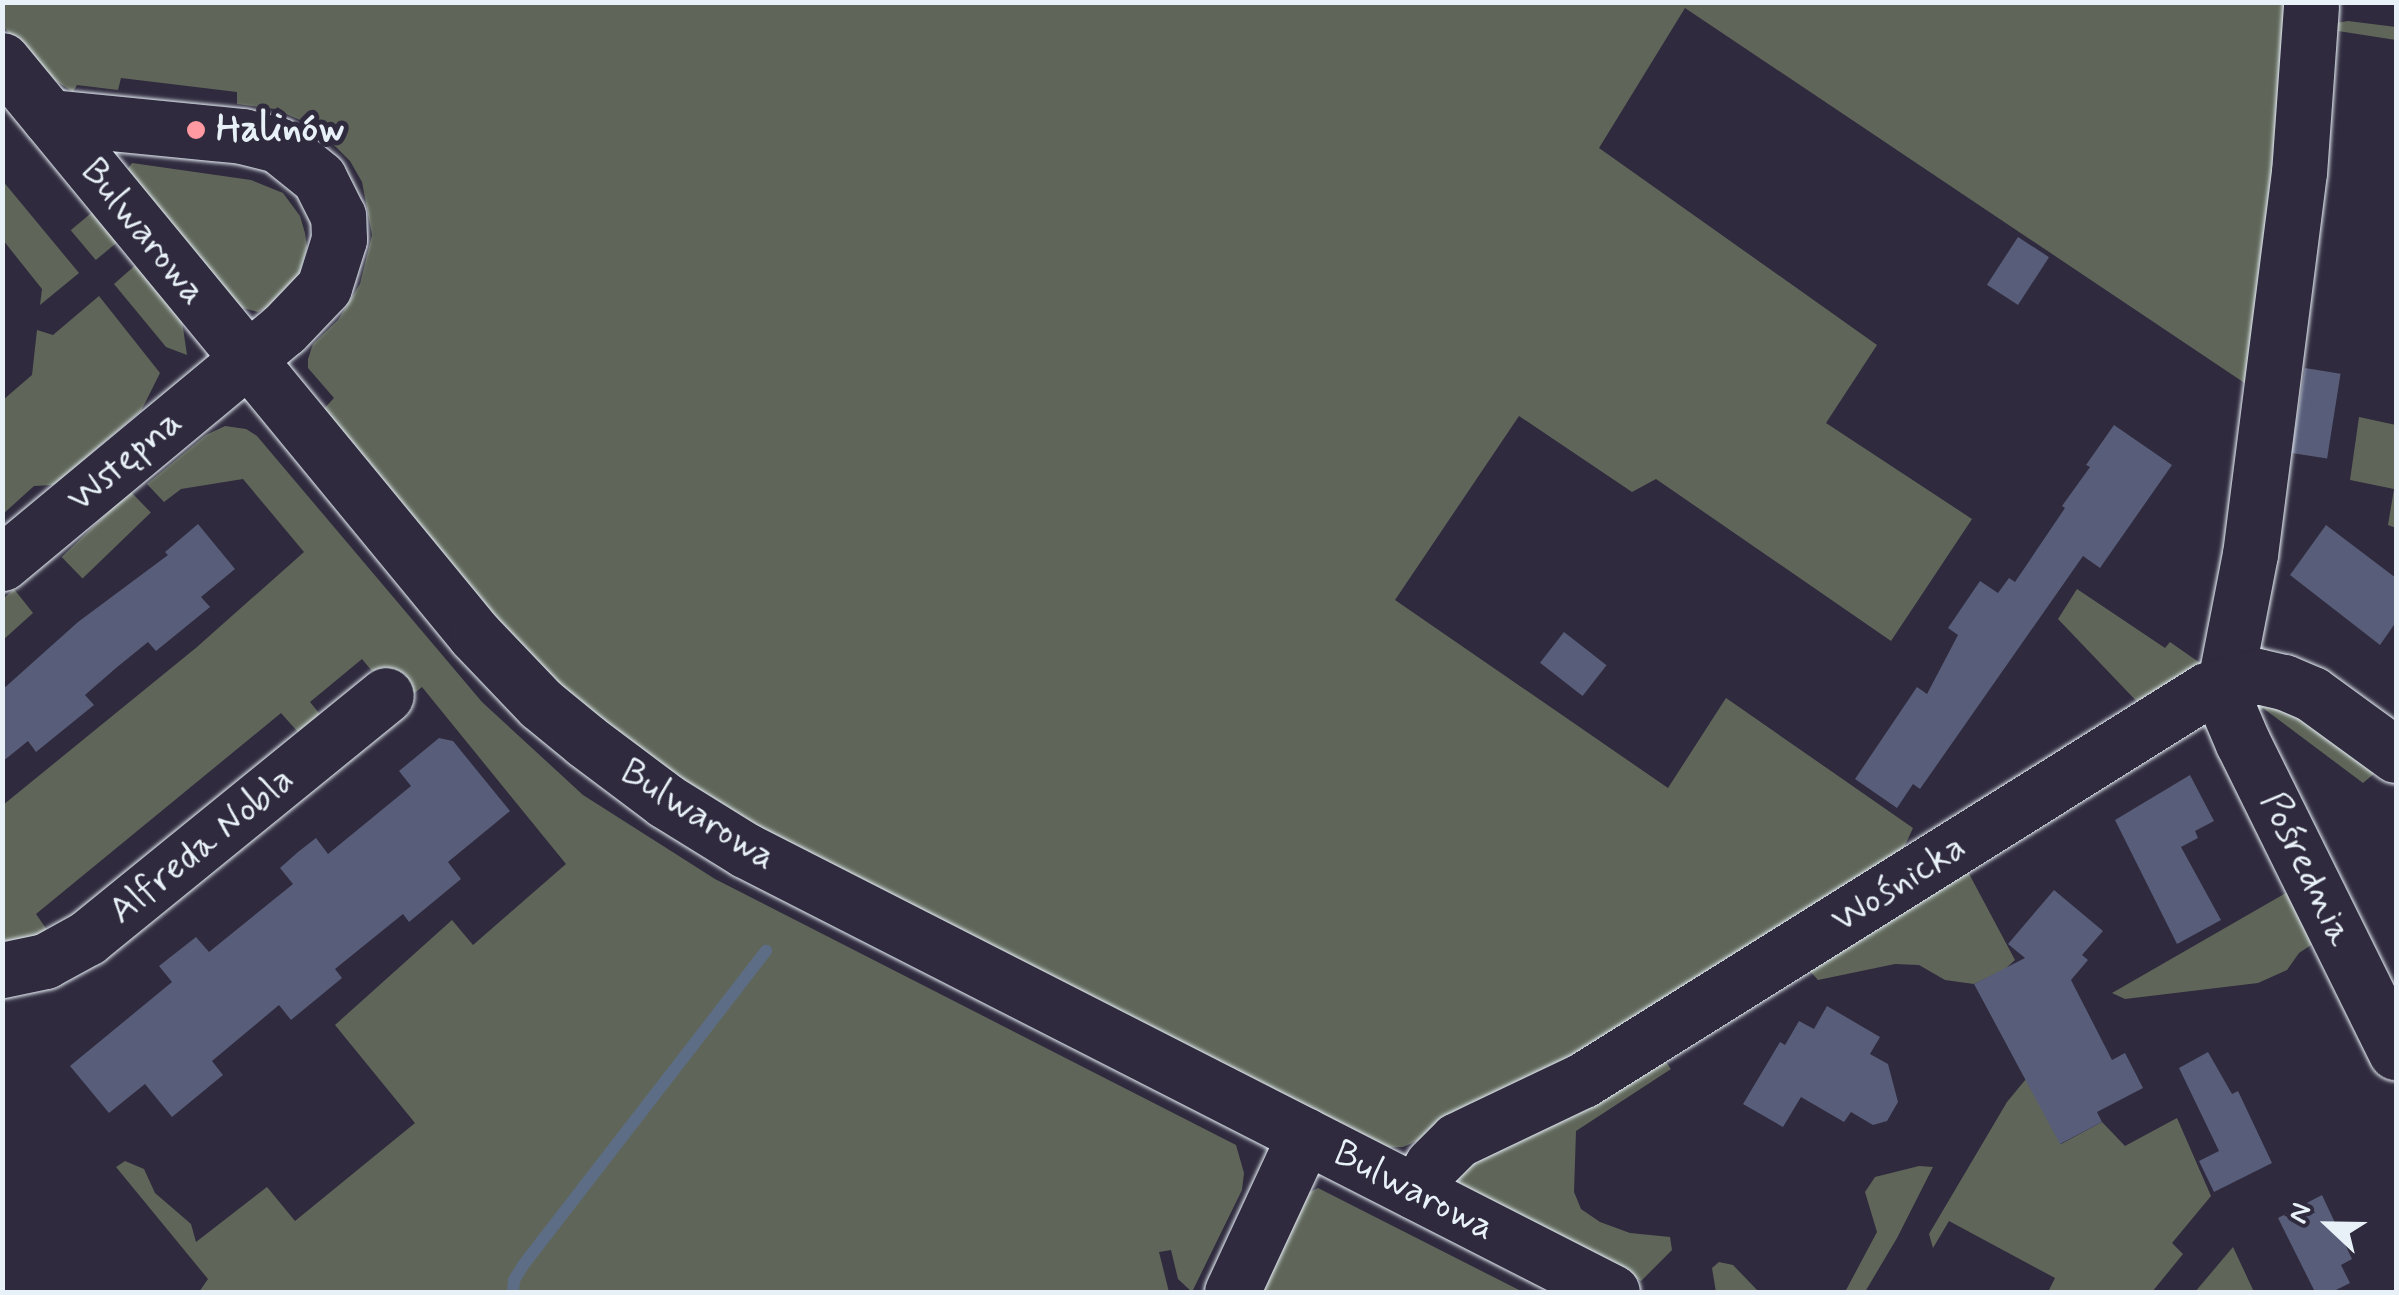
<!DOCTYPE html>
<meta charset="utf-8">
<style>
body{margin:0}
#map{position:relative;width:2399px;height:1295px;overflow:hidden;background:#2f2a3d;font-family:Mynerve,sans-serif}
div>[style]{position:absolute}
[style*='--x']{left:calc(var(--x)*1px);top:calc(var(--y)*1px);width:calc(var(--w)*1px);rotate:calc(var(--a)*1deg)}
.green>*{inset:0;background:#5f6659;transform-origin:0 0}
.stream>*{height:12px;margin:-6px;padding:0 6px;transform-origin:6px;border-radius:6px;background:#5d6d85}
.building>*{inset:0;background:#585d79;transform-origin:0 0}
.roads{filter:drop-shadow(0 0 2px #e8f1f8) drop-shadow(0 0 2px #e8f1f8)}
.minor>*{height:55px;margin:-27.5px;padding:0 27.5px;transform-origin:27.5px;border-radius:27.5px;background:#2f2a3d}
.dots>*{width:28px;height:28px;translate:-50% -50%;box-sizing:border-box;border:5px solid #2f2a3d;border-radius:50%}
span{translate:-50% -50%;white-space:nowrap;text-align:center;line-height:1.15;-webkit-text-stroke:10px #2f2a3d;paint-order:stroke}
.poi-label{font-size:38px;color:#e8f1f8;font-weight:700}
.left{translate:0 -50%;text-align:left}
.street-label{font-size:38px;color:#e8f1f8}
.frame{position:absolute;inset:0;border:5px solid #e8f1f8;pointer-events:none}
.north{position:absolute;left:2279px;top:1175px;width:100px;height:100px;-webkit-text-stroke:8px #2f2a3d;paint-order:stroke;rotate:292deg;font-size:28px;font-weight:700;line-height:40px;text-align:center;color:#e8f1f8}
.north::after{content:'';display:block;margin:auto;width:35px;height:45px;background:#e8f1f8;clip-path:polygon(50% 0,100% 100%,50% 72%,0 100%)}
</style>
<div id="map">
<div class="green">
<i style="clip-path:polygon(2px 3px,2301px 3px,2261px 394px,1685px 8px,1599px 148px,1877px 345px,1826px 423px,1972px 519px,1891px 641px,1656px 479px,1632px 492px,1519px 416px,1395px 600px,1668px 788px,1726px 698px,1913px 828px,1894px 869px,1461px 1122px,1403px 1147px,1380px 1148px,721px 810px,609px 735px,497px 626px,322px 411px,334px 398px,308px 368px,308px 359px,313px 344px,338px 320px,360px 284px,372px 235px,362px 182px,350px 161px,316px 127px,275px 109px,237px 104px,237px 92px,121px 78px,118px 90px,77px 85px,73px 92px,38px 69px,3px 26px)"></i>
<i style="clip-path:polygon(2348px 21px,2396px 27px,2396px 40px,2338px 31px,2284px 404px,2336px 23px)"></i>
<i style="clip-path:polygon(132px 163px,251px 180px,283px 193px,300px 216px,305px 233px,307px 247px,297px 283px,274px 305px,258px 312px,233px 305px,127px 170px)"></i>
<i style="clip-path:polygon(2px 180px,79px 273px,40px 305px,42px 289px,3px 240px)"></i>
<i style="left:96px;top:209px;width:39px;height:33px;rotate:50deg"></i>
<i style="clip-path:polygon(139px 262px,182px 321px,187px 355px,166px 347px,114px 284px)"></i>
<i style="clip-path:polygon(99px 296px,160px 373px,141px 411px,54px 485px,34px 486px,3px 514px,3px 400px,32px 375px,37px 330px,53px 335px)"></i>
<i style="clip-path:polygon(2359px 417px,2396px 425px,2396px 528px,2388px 525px,2394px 489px,2350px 480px)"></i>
<i style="clip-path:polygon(225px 426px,246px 429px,257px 436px,482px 702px,583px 795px,715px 879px,1236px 1145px,1244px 1173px,1242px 1190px,1192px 1292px,1178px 1279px,1171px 1250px,1159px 1252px,1169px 1292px,199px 1292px,208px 1279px,116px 1167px,125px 1161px,144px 1169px,155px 1193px,191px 1224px,196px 1242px,267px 1187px,295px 1221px,415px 1123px,335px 1025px,452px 920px,473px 945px,566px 864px,422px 687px,400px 705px,362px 659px,310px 702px,327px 723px,305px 740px,281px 713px,36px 914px,54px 940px,3px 955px,3px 805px,197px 647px,304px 552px,243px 479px,181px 489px,164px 502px,147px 484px,206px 435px)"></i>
<i style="left:130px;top:491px;width:30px;height:95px;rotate:46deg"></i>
<i style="clip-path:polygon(14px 589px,33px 613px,3px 640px,3px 599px)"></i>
<i style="clip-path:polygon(2077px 589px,2165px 648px,2170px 642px,2200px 663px,2205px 672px,2144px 709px,2058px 619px)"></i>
<i style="clip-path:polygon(2262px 688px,2382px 767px,2363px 783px,2263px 708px,2253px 717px,2247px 690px)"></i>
<i style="clip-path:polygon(1967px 870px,2015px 960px,2005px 969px,1974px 984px,1945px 980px,1919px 965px,1895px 964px,1818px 980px,1808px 969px)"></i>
<i style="clip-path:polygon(2293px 889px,2317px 941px,2299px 953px,2287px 970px,2258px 983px,2125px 999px,2112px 993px)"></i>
<i style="clip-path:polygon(1659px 1052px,1671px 1069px,1576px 1131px,1574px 1192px,1581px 1209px,1600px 1222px,1630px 1233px,1670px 1237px,1672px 1250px,1641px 1281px,1460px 1187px,1458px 1176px,1466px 1155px)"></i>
<i style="clip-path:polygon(2026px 1079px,2061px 1144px,2102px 1122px,2125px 1146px,2177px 1118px,2211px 1196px,2172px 1243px,2183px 1254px,2152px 1292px,2048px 1292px,2055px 1278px,1949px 1221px,1933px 1248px,1929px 1234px,2007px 1102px)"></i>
<i style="clip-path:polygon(1919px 1166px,1933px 1167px,1897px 1238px,1865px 1292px,1845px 1292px,1877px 1232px,1865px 1192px,1875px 1177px)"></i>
<i style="clip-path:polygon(1318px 1188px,1523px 1292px,1249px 1292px,1308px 1193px)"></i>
<i style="clip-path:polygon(2233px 1247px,2254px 1292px,2195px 1292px)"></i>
<i style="clip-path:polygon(1719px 1262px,1733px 1265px,1759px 1292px,1716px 1292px,1712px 1268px)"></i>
</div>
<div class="stream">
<i style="--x:513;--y:1292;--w:12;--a:-85"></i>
<i style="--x:514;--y:1280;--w:19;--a:-58"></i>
<i style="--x:524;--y:1264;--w:396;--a:-52.3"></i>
</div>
<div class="building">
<i style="left:2018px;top:237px;width:37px;height:57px;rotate:33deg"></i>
<i style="left:2305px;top:368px;width:36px;height:86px;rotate:9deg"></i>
<i style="clip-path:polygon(2114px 425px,2172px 465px,2100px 568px,2083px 556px,1920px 789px,1913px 784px,1897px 808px,1855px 779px,1917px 687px,1927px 694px,1958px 635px,1948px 628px,1980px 581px,1998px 593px,2009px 578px,2015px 582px,2065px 508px,2062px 506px,2090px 467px,2086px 465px)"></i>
<i style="clip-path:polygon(198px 524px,235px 569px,201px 597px,210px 607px,156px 651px,148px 642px,116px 668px,85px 695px,94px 705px,36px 752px,28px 741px,2px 762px,2px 690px,78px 622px,168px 555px,165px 552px)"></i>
<i style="clip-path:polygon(2326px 525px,2396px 578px,2396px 622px,2380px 645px,2290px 575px)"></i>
<i style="left:1564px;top:632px;width:54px;height:39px;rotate:38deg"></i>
<i style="clip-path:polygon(439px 738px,453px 741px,510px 811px,448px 862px,461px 879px,409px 922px,403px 914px,335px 969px,342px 978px,291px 1020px,279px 1005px,212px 1061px,223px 1075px,172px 1117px,145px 1084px,109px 1113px,70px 1066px,172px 982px,159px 966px,196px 937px,209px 952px,293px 884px,280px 868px,298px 852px,316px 838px,328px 854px,411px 786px,399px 771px)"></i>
<i style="clip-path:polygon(2190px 775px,2214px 821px,2195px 831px,2198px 838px,2181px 847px,2221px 920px,2177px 944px,2115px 820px)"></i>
<i style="clip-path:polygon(2054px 890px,2103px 931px,2082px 955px,2088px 960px,2071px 980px,2112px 1060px,2125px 1053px,2143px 1088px,2097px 1112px,2102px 1122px,2060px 1144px,1974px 984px,2025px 958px,2008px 944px)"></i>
<i style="clip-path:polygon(1827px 1006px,1880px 1037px,1870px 1054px,1888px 1064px,1898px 1102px,1887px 1121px,1873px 1125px,1851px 1112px,1844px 1122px,1801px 1097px,1783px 1127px,1743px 1104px,1780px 1042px,1785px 1045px,1799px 1021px,1814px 1029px)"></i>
<i style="clip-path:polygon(2208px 1052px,2232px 1094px,2238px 1091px,2272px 1163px,2214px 1192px,2199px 1161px,2219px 1151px,2179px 1068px)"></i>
<i style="clip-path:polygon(2322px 1195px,2352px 1259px,2341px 1265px,2350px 1283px,2332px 1292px,2315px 1292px,2278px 1218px)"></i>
</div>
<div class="roads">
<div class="minor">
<i style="--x:2311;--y:6;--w:166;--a:94.1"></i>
<i style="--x:2299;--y:172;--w:385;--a:97.3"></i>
<i style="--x:2250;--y:554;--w:131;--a:101"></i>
<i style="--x:2225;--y:683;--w:25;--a:83"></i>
<i style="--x:2228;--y:708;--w:38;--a:67"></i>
<i style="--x:2243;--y:743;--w:345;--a:63.7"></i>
<i style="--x:2;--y:60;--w:745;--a:50.56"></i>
<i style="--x:475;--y:635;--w:95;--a:46.3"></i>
<i style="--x:541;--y:704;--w:58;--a:39.4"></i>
<i style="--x:586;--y:741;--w:100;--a:36.9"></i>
<i style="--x:666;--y:801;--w:93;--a:31.8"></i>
<i style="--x:745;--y:850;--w:973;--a:27.01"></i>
<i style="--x:2;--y:563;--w:366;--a:-39.7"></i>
<i style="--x:284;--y:329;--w:58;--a:-46.4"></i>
<i style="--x:324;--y:287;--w:50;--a:-72.6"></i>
<i style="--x:339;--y:239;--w:23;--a:-92"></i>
<i style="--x:338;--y:216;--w:42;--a:-116.6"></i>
<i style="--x:319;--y:178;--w:53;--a:-141.2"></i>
<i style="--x:278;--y:145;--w:36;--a:-166"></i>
<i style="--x:243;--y:136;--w:195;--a:-174.4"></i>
<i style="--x:2;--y:970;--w:44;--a:-11.8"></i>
<i style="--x:45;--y:961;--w:48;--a:-28.7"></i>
<i style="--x:87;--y:938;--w:385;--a:-39.1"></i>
<i style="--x:1416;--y:1192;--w:31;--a:-59"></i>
<i style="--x:1432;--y:1165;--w:35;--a:-45"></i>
<i style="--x:1457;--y:1140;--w:140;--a:-25.5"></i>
<i style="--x:1583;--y:1080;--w:736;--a:-32.01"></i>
<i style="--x:2207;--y:690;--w:52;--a:-15.6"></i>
<i style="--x:2257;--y:676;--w:28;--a:13"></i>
<i style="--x:2284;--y:682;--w:30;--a:23"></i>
<i style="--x:2312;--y:694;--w:104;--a:36"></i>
<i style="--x:1232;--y:1292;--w:173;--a:-65.1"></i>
</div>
</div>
<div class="dots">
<i style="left:196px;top:130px;background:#ff9aa2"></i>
</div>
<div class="poi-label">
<span class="left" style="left:216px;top:130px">Halinów</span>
</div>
<div class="street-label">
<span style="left:143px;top:232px;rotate:51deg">Bulwarowa</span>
<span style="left:125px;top:461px;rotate:-40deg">Wstępna</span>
<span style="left:698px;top:815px;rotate:32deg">Bulwarowa</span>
<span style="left:202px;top:846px;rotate:-39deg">Alfreda Nobla</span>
<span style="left:2306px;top:869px;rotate:64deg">Pośrednia</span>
<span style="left:1899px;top:884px;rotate:-32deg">Wośnicka</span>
<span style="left:1414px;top:1191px;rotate:27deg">Bulwarowa</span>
</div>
<div class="frame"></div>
<div class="north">N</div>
</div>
